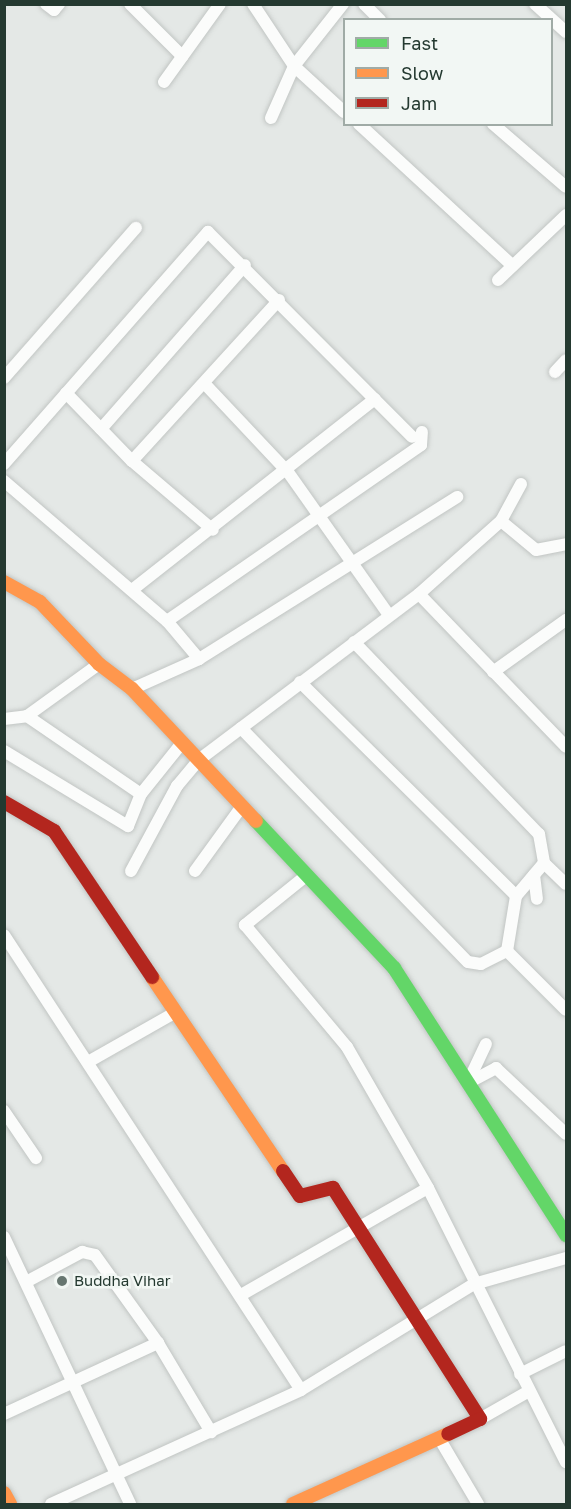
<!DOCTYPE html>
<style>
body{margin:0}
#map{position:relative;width:571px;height:1509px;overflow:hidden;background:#e4e8e6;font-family:"Golos Text",sans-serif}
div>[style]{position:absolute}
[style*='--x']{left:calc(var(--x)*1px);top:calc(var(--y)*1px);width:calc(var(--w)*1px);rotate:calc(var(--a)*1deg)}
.roads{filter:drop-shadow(0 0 2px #c1c5c3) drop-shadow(0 0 2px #c1c5c3)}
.street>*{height:12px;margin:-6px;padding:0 6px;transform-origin:6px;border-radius:6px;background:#fbfcfb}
.fast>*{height:14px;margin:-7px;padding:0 7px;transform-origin:7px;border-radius:7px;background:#63d668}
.slow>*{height:14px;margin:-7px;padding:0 7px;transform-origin:7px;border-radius:7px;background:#ff974d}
.jam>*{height:14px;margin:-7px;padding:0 7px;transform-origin:7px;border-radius:7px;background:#b3261e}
.dots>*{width:16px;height:16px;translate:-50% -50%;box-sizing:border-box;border:3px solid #f2f7f4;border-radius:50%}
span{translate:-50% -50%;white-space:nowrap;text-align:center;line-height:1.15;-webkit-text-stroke:5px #f2f7f4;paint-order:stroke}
.poi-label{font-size:15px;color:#243930}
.left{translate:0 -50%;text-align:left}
.frame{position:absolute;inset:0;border:6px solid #243930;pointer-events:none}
.legend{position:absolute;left:343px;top:18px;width:210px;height:108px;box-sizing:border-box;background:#f2f7f4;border:2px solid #a0aba6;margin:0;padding:8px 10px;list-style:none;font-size:18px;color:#243930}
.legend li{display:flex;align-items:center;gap:12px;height:30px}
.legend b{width:30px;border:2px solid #a0aba6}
</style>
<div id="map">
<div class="roads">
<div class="street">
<i style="--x:46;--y:4;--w:10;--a:37"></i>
<i style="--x:54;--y:10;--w:8;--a:-50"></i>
<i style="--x:130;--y:4;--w:74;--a:45"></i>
<i style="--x:253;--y:4;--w:74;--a:56.5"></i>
<i style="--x:294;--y:66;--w:68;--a:42.6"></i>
<i style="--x:364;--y:4;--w:23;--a:45"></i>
<i style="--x:535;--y:4;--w:42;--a:42.1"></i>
<i style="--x:164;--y:82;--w:96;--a:-54.3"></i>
<i style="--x:271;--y:118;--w:57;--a:-66.1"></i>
<i style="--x:294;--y:66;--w:79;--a:-51.7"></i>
<i style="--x:359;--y:124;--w:209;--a:42.7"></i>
<i style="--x:493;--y:124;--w:96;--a:40.8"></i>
<i style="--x:498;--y:280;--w:94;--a:-43.7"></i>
<i style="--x:555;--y:372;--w:16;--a:-47"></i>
<i style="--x:4;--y:378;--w:200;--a:-48.7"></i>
<i style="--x:204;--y:383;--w:122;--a:46.7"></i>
<i style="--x:288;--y:472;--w:175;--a:54.8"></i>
<i style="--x:66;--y:393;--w:95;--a:45.9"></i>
<i style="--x:132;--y:461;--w:106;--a:40.4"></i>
<i style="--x:101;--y:429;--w:218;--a:-48.7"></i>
<i style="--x:132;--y:461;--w:218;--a:-47.6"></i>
<i style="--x:4;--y:464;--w:309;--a:-48.7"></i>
<i style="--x:208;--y:232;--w:289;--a:45.1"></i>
<i style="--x:4;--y:481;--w:215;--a:40.7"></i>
<i style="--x:167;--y:621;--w:50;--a:49.9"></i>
<i style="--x:501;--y:521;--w:45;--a:39.6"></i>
<i style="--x:536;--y:550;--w:31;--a:-11"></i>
<i style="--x:132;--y:590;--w:309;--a:-38.2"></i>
<i style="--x:419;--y:594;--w:212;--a:46.1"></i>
<i style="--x:167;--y:621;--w:309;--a:-34.7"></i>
<i style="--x:421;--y:445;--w:13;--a:-86"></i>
<i style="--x:354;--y:642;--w:267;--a:46.1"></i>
<i style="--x:539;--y:834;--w:29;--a:80"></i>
<i style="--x:544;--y:863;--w:30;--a:44"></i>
<i style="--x:493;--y:672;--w:90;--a:-35.5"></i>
<i style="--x:300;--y:682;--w:304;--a:44.7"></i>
<i style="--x:132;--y:689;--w:73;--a:-24.1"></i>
<i style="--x:199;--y:659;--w:305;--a:-32.1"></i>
<i style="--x:27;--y:716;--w:138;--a:34.4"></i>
<i style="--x:4;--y:719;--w:23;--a:-7"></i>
<i style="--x:27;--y:716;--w:89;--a:-35.8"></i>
<i style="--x:241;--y:728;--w:326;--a:45.9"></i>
<i style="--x:468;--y:962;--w:13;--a:9"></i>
<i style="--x:481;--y:964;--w:29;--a:-27"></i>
<i style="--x:4;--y:751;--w:145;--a:31.2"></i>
<i style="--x:128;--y:826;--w:35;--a:-68"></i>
<i style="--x:141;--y:794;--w:65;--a:-51.2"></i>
<i style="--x:544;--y:863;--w:43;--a:130.3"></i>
<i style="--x:516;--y:896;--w:56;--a:99.3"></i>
<i style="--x:507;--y:951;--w:83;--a:45"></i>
<i style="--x:131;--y:871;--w:97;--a:-61.6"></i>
<i style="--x:177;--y:786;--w:35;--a:-50"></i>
<i style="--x:200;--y:759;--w:274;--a:-37"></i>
<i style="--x:419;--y:594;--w:110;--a:-41.7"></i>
<i style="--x:501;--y:521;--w:42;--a:-61.6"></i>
<i style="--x:195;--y:871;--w:80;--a:-54.1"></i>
<i style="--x:307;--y:875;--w:80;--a:141.1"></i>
<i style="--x:245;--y:925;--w:159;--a:50.1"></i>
<i style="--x:347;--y:1047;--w:163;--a:60.1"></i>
<i style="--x:428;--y:1188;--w:307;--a:63.3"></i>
<i style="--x:534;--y:875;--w:24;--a:83"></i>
<i style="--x:4;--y:935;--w:543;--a:56.87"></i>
<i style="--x:88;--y:1062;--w:101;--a:-29.6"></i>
<i style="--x:468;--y:1082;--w:42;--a:-64.7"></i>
<i style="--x:468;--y:1083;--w:32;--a:-28"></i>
<i style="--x:496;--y:1068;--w:96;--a:43.3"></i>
<i style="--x:4;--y:1111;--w:57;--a:55.8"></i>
<i style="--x:4;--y:1237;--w:295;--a:64.7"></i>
<i style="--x:26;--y:1282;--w:64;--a:-28.2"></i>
<i style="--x:82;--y:1252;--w:13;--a:13"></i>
<i style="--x:95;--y:1255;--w:108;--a:54.4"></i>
<i style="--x:158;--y:1343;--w:104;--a:59.2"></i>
<i style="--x:241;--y:1295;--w:215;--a:-29.8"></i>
<i style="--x:520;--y:1374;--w:51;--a:-26.6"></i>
<i style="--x:4;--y:1414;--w:170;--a:-24.8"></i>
<i style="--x:480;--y:1419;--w:56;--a:-29.7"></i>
<i style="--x:439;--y:1438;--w:77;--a:59.4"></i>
<i style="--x:51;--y:1504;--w:275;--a:-24.5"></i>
<i style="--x:301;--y:1390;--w:203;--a:-31.5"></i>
<i style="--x:474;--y:1284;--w:96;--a:-15.8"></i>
</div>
<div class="fast">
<i style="--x:256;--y:821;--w:202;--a:46.8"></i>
<i style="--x:394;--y:968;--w:318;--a:57.2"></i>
</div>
<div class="slow">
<i style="--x:4;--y:582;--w:41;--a:29.1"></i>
<i style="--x:40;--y:602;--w:86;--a:46.4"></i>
<i style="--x:99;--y:664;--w:41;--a:37.1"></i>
<i style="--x:132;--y:689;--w:181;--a:46.8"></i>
<i style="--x:152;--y:977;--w:234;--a:56"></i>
<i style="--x:4;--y:1493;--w:13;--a:61"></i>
<i style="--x:293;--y:1504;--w:170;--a:-24.3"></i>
</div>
<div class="jam">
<i style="--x:4;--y:802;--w:58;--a:30.1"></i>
<i style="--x:54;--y:831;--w:176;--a:56.1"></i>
<i style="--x:283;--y:1171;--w:30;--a:56"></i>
<i style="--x:300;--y:1196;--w:34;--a:-14"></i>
<i style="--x:333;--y:1188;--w:274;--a:57.5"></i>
<i style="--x:480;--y:1419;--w:35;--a:155"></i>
</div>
</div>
<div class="dots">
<i style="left:62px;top:1281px;background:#677670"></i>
</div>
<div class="poi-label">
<span class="left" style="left:74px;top:1281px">Buddha Vihar</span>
</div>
<div class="frame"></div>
<ul class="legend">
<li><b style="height:8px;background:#63d668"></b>Fast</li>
<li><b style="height:8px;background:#ff974d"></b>Slow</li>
<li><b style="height:8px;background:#b3261e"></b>Jam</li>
</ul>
</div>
